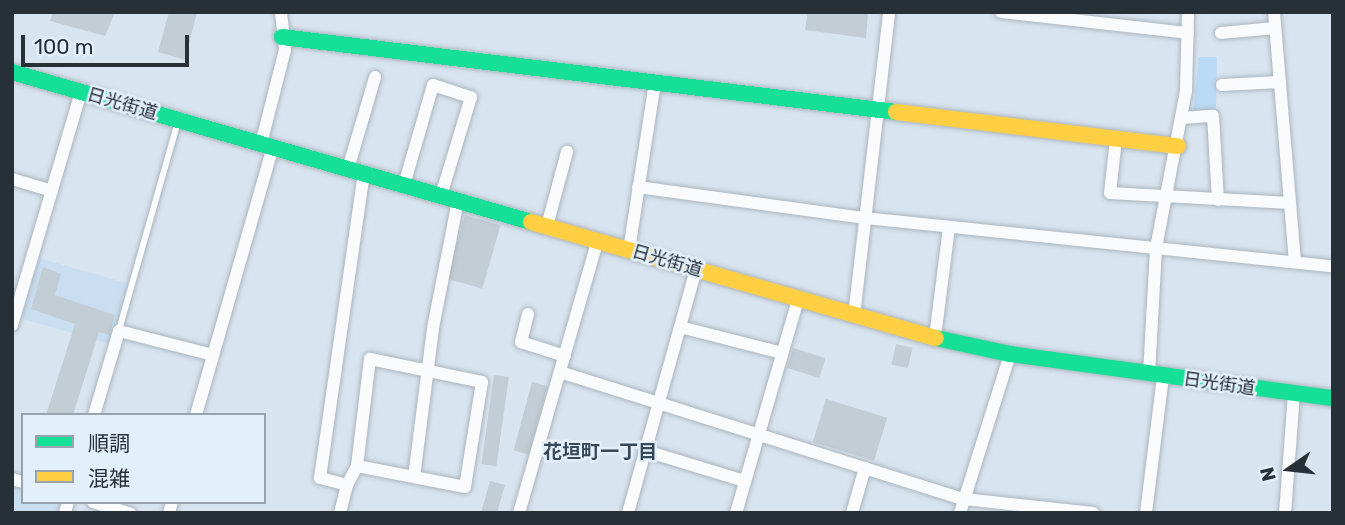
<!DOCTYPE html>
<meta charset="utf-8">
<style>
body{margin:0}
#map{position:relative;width:1345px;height:525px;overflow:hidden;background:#d8e4ef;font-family:Rubik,"Noto Sans JP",sans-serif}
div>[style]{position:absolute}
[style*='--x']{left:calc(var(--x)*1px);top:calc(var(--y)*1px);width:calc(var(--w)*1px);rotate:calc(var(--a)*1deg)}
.built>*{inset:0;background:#cadef1;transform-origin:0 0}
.green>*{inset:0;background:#bbdaf6}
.building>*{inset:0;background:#c3cdd5;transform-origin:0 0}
.roads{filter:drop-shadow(0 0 2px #abb5be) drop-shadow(0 0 2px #abb5be)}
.lane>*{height:6px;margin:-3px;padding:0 3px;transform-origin:3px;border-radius:3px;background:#f9fbfd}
.street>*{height:12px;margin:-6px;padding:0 6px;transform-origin:6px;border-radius:6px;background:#f9fbfd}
.fast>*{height:16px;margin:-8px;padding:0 8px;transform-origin:8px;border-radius:8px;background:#16e098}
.slow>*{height:16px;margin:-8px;padding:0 8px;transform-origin:8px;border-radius:8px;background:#ffcf43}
span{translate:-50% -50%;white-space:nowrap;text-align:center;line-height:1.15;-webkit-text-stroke:5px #e3f0fc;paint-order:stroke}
.street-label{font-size:18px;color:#272f37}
.neighbourhood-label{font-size:19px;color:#374859;font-weight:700}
.frame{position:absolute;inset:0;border:14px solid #272f37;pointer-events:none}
.legend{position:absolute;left:21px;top:413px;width:245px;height:91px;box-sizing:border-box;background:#e3f0fc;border:2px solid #98a3ad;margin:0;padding:9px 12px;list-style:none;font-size:21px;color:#272f37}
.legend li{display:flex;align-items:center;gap:14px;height:35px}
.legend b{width:35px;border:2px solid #98a3ad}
.north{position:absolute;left:1254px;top:434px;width:70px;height:70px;-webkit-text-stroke:5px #e3f0fc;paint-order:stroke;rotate:256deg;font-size:19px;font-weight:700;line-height:28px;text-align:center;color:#272f37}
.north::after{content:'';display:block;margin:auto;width:24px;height:32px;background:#272f37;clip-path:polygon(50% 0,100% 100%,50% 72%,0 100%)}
.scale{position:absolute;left:21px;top:35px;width:168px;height:32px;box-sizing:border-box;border:4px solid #272f37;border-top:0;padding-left:9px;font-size:21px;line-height:24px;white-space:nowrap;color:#272f37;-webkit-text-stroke:5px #e3f0fc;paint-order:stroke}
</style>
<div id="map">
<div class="built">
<i style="left:39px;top:258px;width:94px;height:63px;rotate:16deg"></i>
<i style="clip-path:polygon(12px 485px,23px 488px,23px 502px,62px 502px,62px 513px,12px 513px)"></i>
</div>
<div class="green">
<i style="clip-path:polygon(1199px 57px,1217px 57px,1216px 110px,1193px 112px)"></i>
</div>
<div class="building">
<i style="clip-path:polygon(53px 12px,115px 12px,105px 36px,50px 21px)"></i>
<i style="clip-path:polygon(169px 12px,197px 12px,185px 60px,158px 52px)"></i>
<i style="clip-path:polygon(808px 12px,868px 12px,866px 38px,805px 30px)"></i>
<i style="left:465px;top:215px;width:37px;height:66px;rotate:16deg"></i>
<i style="clip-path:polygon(43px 267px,61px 274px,55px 295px,115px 315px,109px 335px,99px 332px,73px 415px,46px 415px,75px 324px,31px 309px)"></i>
<i style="left:896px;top:344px;width:17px;height:21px;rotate:13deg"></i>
<i style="left:793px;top:348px;width:34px;height:21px;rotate:17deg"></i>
<i style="left:494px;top:375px;width:15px;height:90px;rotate:8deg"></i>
<i style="left:532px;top:382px;width:16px;height:71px;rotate:15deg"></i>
<i style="left:826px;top:399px;width:64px;height:45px;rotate:17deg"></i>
<i style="clip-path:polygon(490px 481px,505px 485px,497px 513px,481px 513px)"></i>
</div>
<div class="roads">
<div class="lane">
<i style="--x:119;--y:330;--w:216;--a:-74.2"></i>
</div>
<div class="street">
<i style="--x:1001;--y:12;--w:188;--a:6.4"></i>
<i style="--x:1274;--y:12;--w:250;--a:85.2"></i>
<i style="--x:1221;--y:33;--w:54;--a:-5.3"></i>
<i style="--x:1222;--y:85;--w:58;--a:-3"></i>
<i style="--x:1182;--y:118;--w:31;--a:-4"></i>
<i style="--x:1213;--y:116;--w:84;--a:86.6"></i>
<i style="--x:1116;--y:139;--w:54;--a:96.3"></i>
<i style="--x:1110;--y:193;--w:180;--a:3.2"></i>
<i style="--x:261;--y:144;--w:97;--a:-75.7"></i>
<i style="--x:285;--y:50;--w:38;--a:-96"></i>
<i style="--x:348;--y:169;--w:96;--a:-73.6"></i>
<i style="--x:12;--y:179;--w:42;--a:16.7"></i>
<i style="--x:404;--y:185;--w:104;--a:-73.8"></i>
<i style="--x:433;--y:85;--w:40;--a:18"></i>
<i style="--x:471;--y:97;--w:103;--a:106.9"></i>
<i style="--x:638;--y:187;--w:229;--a:7.8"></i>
<i style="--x:865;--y:218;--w:470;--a:5.9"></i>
<i style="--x:547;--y:226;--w:77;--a:-74.9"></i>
<i style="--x:629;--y:250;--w:169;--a:-81.2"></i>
<i style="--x:528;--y:314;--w:29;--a:104"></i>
<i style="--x:521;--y:342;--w:46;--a:17.7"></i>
<i style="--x:854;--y:316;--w:306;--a:-83.4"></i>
<i style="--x:12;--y:325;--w:243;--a:-73.5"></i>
<i style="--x:680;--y:327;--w:105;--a:14.3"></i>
<i style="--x:935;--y:337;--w:111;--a:-82.7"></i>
<i style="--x:560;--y:372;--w:423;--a:17.5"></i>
<i style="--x:964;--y:499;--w:130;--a:6.2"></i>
<i style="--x:1149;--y:374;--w:126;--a:-86.8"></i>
<i style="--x:1156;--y:248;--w:161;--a:-79.2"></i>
<i style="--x:1186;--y:90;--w:78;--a:-88.5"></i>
<i style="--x:94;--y:415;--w:88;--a:-73.4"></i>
<i style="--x:119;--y:331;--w:97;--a:14.3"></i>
<i style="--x:196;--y:415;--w:279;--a:-74"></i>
<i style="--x:646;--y:451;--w:102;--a:17"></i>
<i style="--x:414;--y:477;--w:150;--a:-82.7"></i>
<i style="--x:433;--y:328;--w:130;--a:-78.9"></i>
<i style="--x:12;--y:479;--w:11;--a:15"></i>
<i style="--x:347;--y:485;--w:21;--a:-62"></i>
<i style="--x:357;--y:466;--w:108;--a:-83.1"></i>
<i style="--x:370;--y:359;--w:114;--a:11.6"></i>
<i style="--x:482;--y:382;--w:106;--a:99.2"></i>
<i style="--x:465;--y:487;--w:110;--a:-169"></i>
<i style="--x:93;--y:502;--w:39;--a:17"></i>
<i style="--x:65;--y:513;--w:11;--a:-75"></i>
<i style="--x:169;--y:513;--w:11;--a:-75"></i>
<i style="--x:340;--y:513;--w:29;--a:-76"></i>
<i style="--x:347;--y:485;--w:28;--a:-165"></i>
<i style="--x:320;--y:478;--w:308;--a:-81.8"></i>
<i style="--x:519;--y:513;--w:284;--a:-73.9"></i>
<i style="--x:628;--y:513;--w:253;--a:-74.4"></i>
<i style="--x:736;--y:513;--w:223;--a:-73.8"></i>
<i style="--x:852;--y:513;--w:47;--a:-73.9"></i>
<i style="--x:960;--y:513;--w:167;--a:-72.5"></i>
<i style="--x:1146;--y:513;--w:138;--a:-82.9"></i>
<i style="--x:1285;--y:513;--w:119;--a:-85.7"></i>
</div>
<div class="fast">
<i style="--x:282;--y:37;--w:619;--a:6.96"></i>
<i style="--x:12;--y:72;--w:540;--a:16.12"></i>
<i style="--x:936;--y:338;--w:76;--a:12.2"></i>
<i style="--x:1010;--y:354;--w:326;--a:7.8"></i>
</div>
<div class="slow">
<i style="--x:896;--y:112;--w:284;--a:6.9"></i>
<i style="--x:531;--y:222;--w:421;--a:16"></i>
</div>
</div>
<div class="street-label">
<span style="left:122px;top:104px;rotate:16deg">日光街道</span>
<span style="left:667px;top:261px;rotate:16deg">日光街道</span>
<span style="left:1219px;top:384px;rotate:8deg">日光街道</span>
</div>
<div class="neighbourhood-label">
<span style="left:600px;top:452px">花垣町一丁目</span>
</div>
<div class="frame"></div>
<ul class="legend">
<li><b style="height:9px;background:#16e098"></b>順調</li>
<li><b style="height:9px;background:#ffcf43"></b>混雑</li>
</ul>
<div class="north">N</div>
<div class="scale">100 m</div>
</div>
